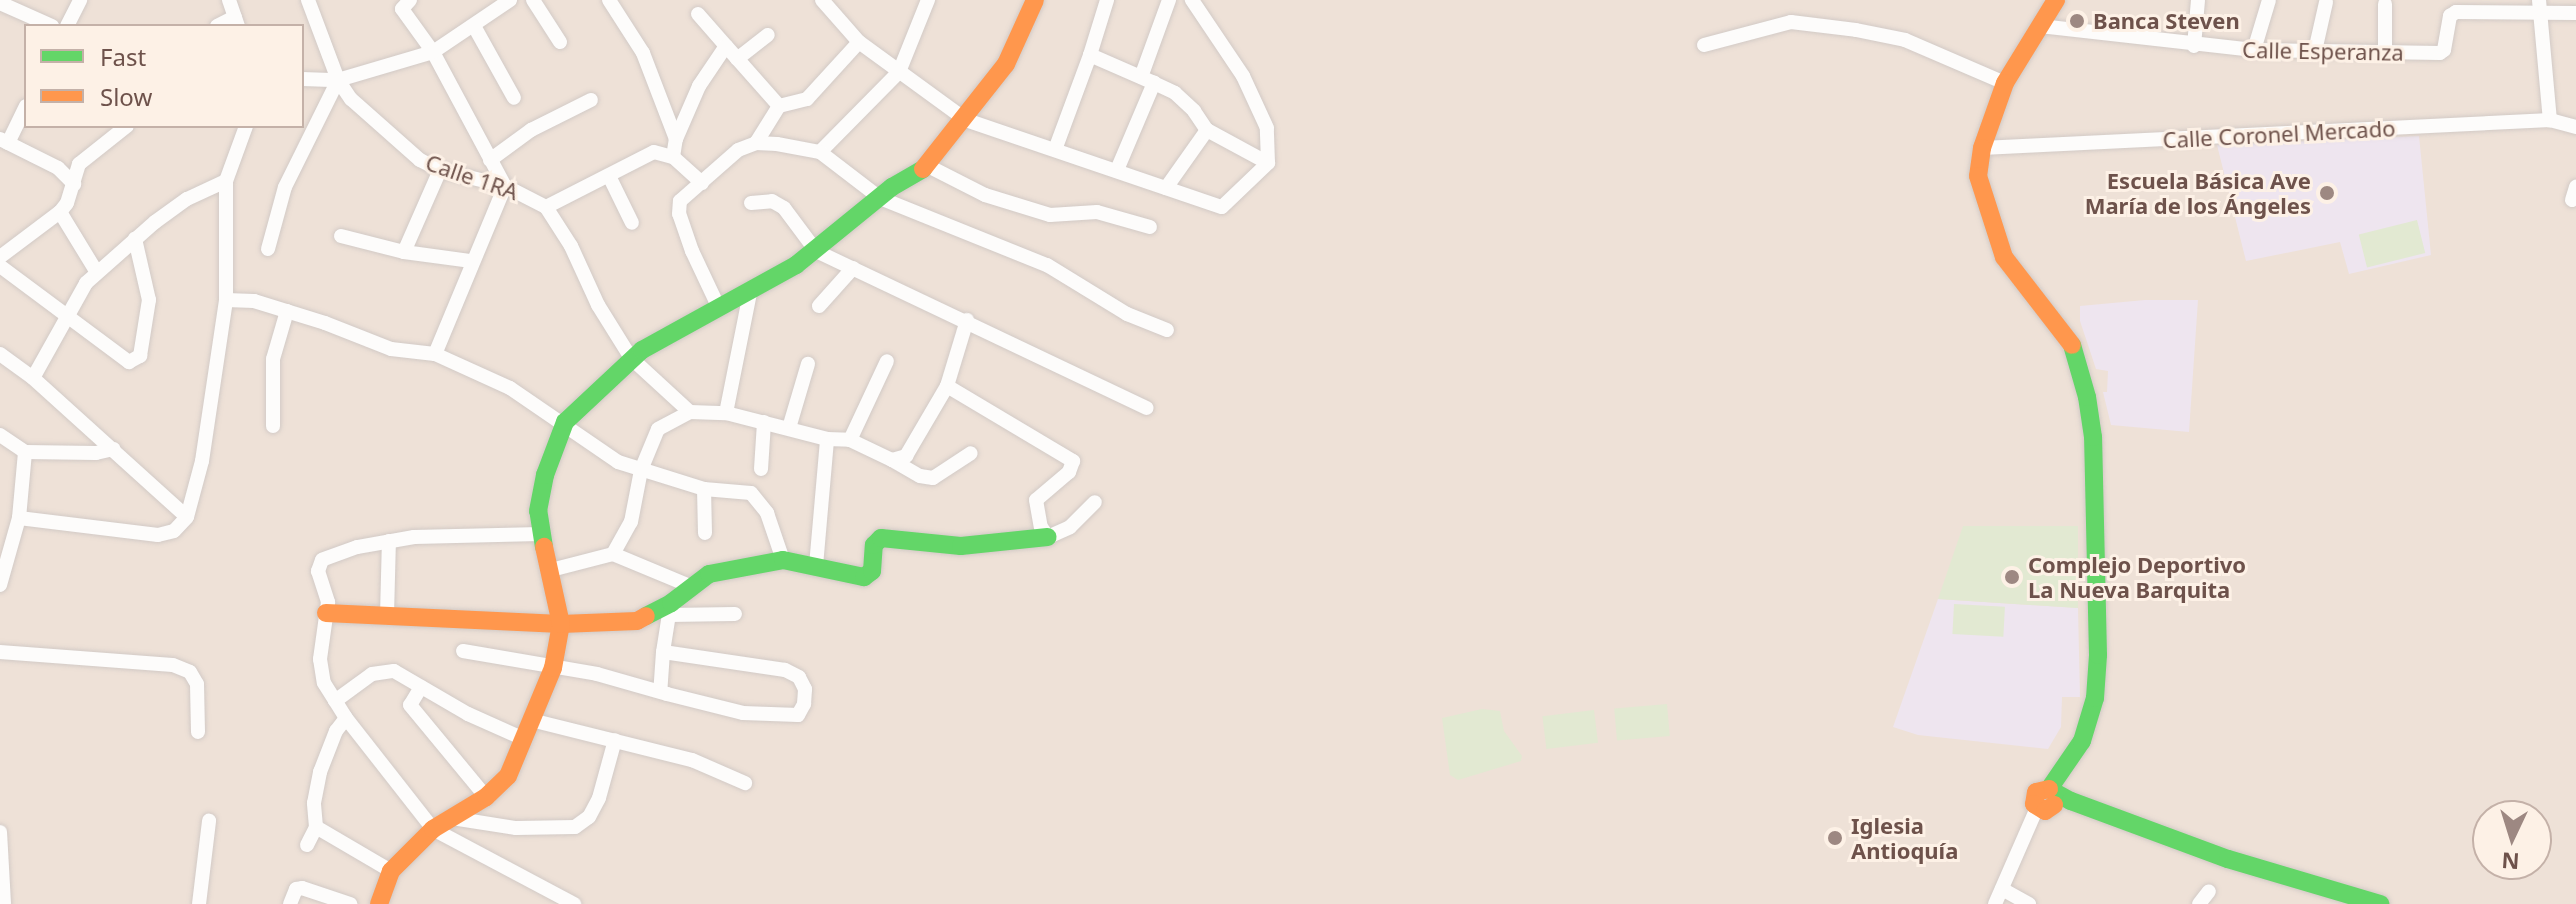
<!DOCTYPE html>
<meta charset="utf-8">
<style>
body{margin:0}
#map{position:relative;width:2576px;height:904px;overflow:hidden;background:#f3ede7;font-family:"Noto Sans",sans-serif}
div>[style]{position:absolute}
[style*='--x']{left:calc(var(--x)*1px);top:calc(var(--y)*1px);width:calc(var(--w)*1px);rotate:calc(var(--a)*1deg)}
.residential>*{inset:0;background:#eee1d7}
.education>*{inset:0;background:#eee5ef}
.green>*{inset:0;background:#e2e9d2;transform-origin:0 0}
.roads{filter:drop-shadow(0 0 2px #d2cac6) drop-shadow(0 0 2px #d2cac6)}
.street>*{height:14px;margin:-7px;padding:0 7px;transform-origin:7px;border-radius:7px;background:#fdfcfb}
.fast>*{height:18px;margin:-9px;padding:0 9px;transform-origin:9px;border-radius:9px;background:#63d668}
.slow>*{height:18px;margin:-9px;padding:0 9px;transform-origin:9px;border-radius:9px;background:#ff974d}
.dots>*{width:22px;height:22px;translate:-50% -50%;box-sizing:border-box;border:4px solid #fdf1e6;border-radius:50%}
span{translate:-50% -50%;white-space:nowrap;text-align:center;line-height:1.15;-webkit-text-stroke:6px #fdf1e6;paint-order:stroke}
.poi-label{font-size:22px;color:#6e524b;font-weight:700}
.left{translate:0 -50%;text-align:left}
.right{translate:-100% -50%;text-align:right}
.street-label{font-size:22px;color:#6e524b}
.legend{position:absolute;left:24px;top:24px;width:280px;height:104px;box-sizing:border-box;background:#fdf1e6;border:2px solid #c4b1a8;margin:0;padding:10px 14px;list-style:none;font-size:24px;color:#6e524b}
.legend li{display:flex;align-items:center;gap:16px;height:40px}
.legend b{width:40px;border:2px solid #c4b1a8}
.north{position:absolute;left:2472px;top:800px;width:80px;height:80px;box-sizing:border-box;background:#fdf1e6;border:2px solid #c4b1a8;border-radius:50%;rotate:184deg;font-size:22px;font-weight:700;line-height:32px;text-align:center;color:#6e524b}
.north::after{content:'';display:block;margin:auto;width:28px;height:36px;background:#9d8882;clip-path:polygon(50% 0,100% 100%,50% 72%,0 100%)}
</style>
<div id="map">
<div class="residential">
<i style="clip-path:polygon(evenodd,0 0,2576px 0,2576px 904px,0 904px,0 0,26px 26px,302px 26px,302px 126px,26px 126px,26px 26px,0 0,2488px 816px,2536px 816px,2536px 864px,2488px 864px,2488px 816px)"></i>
</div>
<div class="education">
<i style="clip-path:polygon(2419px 136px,2431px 255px,2349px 274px,2340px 242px,2246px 261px,2217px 145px)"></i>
<i style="clip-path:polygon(2145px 300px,2198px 300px,2189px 432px,2111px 425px,2103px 392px,2107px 392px,2108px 371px,2096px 369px,2080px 321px,2080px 306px)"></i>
<i style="clip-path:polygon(1938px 599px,2078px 608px,2080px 697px,2062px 697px,2061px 727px,2048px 749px,1918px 735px,1893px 727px)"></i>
</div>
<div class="green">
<i style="left:2417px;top:220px;width:34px;height:60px;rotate:76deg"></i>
<i style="clip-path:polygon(1963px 526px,2078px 526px,2078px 608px,1938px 599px)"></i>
<i style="left:1954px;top:604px;width:51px;height:30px;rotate:3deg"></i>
<i style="left:1667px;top:704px;width:32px;height:53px;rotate:85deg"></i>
<i style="clip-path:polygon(1482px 709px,1500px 711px,1504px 731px,1522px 756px,1521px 761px,1458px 780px,1450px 775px,1442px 718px)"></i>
<i style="left:1594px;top:710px;width:33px;height:52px;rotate:83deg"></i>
</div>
<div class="roads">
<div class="street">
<i style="--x:229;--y:0;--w:28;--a:71"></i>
<i style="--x:308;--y:0;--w:85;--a:69.4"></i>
<i style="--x:338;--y:80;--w:23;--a:56"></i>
<i style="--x:351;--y:99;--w:92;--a:41.5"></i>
<i style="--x:420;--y:160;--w:22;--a:27"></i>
<i style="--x:440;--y:170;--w:67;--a:13.8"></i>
<i style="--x:505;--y:186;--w:46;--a:27.1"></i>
<i style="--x:546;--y:207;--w:46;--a:57.3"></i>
<i style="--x:571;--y:246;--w:65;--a:65.4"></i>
<i style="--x:598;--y:305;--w:62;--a:58.1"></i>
<i style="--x:631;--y:358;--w:80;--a:42.5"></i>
<i style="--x:690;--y:412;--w:36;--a:2"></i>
<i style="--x:726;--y:413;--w:104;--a:14.4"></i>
<i style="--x:827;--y:439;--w:23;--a:2"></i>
<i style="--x:850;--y:440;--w:47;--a:25.5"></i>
<i style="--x:892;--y:460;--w:15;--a:-16"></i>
<i style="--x:906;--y:456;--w:81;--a:-59.6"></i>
<i style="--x:947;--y:386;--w:69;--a:-73.1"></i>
<i style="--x:410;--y:0;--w:12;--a:132"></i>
<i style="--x:402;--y:9;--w:53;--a:54.2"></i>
<i style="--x:433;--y:52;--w:152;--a:61.8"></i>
<i style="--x:505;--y:186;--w:182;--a:112.6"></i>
<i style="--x:533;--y:0;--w:50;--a:57.3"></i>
<i style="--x:609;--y:0;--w:63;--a:57.3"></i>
<i style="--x:643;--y:53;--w:92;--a:69"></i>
<i style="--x:822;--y:0;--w:56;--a:48.6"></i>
<i style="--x:859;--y:42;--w:132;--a:36.1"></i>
<i style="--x:966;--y:120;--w:270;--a:18.8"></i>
<i style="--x:1222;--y:207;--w:64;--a:-43.7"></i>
<i style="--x:1268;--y:163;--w:35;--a:-92"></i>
<i style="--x:1267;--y:128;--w:57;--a:-114.8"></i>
<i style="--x:1243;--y:76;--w:92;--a:-123.9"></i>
<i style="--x:2539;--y:0;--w:121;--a:84.8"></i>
<i style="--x:0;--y:3;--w:57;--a:23.9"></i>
<i style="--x:698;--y:14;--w:43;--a:48.8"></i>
<i style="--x:67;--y:26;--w:29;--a:-63"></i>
<i style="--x:217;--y:26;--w:20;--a:-27"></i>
<i style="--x:474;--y:26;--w:82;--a:60.9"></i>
<i style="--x:2040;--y:26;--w:215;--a:6.4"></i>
<i style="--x:2254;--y:50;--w:186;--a:0.9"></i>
<i style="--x:2440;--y:53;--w:5;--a:-37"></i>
<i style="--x:2444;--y:50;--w:35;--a:-80"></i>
<i style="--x:2450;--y:16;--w:7;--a:-34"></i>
<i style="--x:2456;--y:12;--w:120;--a:0.5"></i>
<i style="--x:1704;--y:45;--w:90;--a:-14.8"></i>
<i style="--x:1791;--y:22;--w:65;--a:7"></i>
<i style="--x:1856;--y:30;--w:50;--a:11.5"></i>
<i style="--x:1905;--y:40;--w:109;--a:23.3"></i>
<i style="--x:2194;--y:46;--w:46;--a:-85"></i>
<i style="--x:2254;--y:50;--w:52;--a:-73.3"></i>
<i style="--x:2315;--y:51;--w:50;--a:-77.3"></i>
<i style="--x:2385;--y:53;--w:49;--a:-90"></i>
<i style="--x:1090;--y:55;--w:58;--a:-72.8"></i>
<i style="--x:737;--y:59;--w:39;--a:-38"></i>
<i style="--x:1141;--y:77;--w:82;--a:-70"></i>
<i style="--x:302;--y:79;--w:36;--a:2"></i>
<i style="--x:338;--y:80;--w:99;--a:-16.4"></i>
<i style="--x:433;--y:52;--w:93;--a:-34"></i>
<i style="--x:779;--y:106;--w:29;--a:-14"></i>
<i style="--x:807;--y:99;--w:77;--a:-47.6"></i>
<i style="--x:1207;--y:130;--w:69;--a:28.4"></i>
<i style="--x:0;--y:139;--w:65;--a:26.6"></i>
<i style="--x:58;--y:168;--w:23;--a:45"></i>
<i style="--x:8;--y:143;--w:41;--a:-64.1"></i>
<i style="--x:756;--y:143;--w:44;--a:-58.1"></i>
<i style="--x:1056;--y:147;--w:98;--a:-69.7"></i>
<i style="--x:1090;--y:55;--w:70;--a:23.6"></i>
<i style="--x:1982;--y:148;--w:569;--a:-2.82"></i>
<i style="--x:2550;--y:120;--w:27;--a:15"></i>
<i style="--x:820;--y:152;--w:112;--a:-45.4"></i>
<i style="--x:899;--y:72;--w:78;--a:-68.1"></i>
<i style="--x:490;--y:160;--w:51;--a:-36.2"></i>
<i style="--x:531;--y:130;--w:67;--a:-26.6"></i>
<i style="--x:928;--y:166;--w:64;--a:27"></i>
<i style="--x:985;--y:195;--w:68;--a:17.1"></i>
<i style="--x:1050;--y:215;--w:47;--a:-3.7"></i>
<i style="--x:1097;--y:212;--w:55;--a:15.8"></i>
<i style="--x:1117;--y:170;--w:95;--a:-67"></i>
<i style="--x:1154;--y:83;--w:23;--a:25"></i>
<i style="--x:1175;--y:93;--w:26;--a:43"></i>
<i style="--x:1194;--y:111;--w:23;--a:56"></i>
<i style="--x:1207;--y:130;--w:71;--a:125.3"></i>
<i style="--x:609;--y:176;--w:52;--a:63.9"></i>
<i style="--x:702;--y:183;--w:39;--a:-138"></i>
<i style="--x:673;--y:157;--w:18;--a:-81"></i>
<i style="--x:676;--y:139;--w:58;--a:-66.5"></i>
<i style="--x:699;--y:86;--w:48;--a:-56"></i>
<i style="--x:726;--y:46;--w:80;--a:48.5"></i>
<i style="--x:2572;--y:200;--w:14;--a:-73"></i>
<i style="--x:751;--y:203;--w:21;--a:-5"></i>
<i style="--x:772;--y:201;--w:14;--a:30"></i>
<i style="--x:784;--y:208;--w:54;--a:53.3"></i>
<i style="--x:816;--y:251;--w:366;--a:25.4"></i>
<i style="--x:546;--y:207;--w:121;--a:-27"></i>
<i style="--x:654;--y:152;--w:20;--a:15"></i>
<i style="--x:60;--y:212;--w:69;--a:58.6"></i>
<i style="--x:341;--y:236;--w:65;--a:14.3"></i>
<i style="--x:404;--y:252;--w:68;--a:7.7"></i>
<i style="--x:268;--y:249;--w:64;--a:-74.7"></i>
<i style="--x:285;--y:187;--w:119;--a:-63.6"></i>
<i style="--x:404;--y:252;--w:90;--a:-66.3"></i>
<i style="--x:0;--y:257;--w:75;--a:-36.9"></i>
<i style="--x:60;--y:212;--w:11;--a:-52"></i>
<i style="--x:67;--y:203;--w:41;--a:-72.9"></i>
<i style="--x:79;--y:164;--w:61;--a:-38.4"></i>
<i style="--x:0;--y:266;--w:161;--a:36.7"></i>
<i style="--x:129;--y:362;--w:13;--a:-29"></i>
<i style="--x:140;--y:356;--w:57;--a:-80.9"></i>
<i style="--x:149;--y:300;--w:63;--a:-102.9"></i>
<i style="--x:226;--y:300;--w:28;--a:2"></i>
<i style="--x:254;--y:301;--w:74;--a:17.2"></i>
<i style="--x:325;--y:323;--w:71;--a:21.5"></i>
<i style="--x:391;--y:349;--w:44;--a:6.5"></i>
<i style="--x:435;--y:354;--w:82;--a:24.4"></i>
<i style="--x:510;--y:388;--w:131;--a:34.4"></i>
<i style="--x:618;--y:462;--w:90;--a:17.4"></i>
<i style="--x:704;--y:489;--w:47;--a:4.9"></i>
<i style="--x:751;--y:493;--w:26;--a:51"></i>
<i style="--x:767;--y:513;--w:50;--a:71.2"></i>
<i style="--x:718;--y:306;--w:61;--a:-115.3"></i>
<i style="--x:692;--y:251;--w:39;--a:-109"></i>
<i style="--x:679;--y:214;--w:13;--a:-86"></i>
<i style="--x:680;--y:201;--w:77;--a:-41.3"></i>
<i style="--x:738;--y:150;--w:19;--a:-21"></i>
<i style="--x:756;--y:143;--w:21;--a:3"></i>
<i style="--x:777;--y:144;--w:44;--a:10.5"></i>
<i style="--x:820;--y:152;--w:76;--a:37.5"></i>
<i style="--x:880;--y:198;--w:180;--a:21.9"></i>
<i style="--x:1047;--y:265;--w:94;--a:31.5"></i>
<i style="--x:1127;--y:314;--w:43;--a:21.8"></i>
<i style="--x:819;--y:306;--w:51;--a:-48.2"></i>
<i style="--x:0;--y:354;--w:41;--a:36"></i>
<i style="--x:33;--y:378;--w:207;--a:42.1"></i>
<i style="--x:33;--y:378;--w:109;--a:-60.8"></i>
<i style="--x:86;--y:283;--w:92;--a:-41.5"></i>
<i style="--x:155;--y:222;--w:39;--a:-36"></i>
<i style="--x:187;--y:199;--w:43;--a:-24.8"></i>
<i style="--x:226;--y:181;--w:59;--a:-70"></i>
<i style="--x:947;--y:386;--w:147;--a:30.8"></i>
<i style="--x:1073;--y:461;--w:12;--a:110"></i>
<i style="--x:1069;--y:472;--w:43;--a:139.7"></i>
<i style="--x:1036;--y:500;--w:27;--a:80"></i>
<i style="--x:1041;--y:527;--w:12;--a:55"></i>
<i style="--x:1048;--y:537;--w:24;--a:-24"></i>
<i style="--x:1070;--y:527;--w:35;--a:-45"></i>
<i style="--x:726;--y:413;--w:122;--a:-78.7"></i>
<i style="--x:273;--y:426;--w:67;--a:-90"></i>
<i style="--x:273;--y:359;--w:50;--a:-73.7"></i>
<i style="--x:789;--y:428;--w:67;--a:-73.5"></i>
<i style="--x:0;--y:435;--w:30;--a:34"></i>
<i style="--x:25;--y:452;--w:71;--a:0.8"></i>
<i style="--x:96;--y:453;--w:18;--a:-13"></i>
<i style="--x:850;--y:440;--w:87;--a:-64.9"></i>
<i style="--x:892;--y:460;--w:32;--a:30"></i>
<i style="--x:920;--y:476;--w:13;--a:9"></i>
<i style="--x:933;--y:478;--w:45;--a:-33.3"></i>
<i style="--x:761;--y:469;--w:47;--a:-86.3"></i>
<i style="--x:704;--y:489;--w:44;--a:88.7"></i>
<i style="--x:19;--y:518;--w:140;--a:7"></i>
<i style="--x:158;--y:535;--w:16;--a:-14"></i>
<i style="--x:174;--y:531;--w:19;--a:-47"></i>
<i style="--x:187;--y:517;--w:58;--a:-75"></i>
<i style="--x:202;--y:461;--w:163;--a:-81.5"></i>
<i style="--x:226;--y:300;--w:119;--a:-90"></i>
<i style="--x:540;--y:534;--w:126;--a:178.6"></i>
<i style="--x:414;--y:537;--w:58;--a:170"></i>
<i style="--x:357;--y:547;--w:37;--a:160"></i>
<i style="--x:322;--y:560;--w:12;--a:110"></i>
<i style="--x:318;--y:571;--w:33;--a:72"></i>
<i style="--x:328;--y:602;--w:58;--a:98"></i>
<i style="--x:320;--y:659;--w:24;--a:81"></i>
<i style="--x:324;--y:683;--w:41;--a:57.8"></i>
<i style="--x:346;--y:718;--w:141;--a:51.9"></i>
<i style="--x:433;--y:829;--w:160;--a:28"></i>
<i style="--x:613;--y:554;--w:37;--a:-61"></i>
<i style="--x:631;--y:522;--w:53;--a:-79.1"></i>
<i style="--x:641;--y:470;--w:44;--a:-67.5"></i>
<i style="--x:658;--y:429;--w:36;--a:-28"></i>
<i style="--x:816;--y:566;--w:127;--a:-85"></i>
<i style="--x:551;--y:570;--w:64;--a:-14.5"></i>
<i style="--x:613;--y:554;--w:83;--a:22.6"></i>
<i style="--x:0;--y:585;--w:70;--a:-74.2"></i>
<i style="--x:19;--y:518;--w:66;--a:-84.8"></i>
<i style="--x:387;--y:615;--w:74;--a:-88.5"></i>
<i style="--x:669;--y:615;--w:66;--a:-0.9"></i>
<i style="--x:463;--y:651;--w:136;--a:9.7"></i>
<i style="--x:597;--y:674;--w:73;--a:15.9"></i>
<i style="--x:667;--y:694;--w:78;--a:14"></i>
<i style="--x:743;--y:713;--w:55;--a:2.1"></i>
<i style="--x:798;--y:715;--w:13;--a:-61"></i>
<i style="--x:804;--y:704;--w:15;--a:-86"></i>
<i style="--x:805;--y:689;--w:13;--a:-117"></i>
<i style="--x:799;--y:677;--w:16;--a:-153"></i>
<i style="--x:785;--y:670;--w:123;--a:-171.6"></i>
<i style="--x:663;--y:652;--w:39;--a:94"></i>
<i style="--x:0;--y:652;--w:173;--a:4.3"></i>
<i style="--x:173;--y:665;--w:18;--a:22"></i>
<i style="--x:190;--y:672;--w:14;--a:60"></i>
<i style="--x:197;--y:684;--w:48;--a:88.8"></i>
<i style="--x:663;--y:652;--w:45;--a:-81"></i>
<i style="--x:421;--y:687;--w:21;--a:121"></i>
<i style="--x:410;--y:705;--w:119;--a:50.4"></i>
<i style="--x:335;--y:701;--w:46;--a:-36.1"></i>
<i style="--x:372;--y:674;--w:22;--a:-8"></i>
<i style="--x:394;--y:671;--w:86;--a:30.2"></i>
<i style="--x:468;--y:714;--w:61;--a:24.1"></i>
<i style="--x:531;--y:720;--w:166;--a:14"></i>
<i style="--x:692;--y:760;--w:58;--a:23.5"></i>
<i style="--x:452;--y:818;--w:65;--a:8.9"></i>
<i style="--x:516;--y:828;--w:59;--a:-1"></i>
<i style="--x:575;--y:827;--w:17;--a:-36"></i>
<i style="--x:589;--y:817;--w:21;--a:-62"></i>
<i style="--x:599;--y:798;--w:60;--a:-74.6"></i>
<i style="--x:316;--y:827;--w:87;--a:30.4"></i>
<i style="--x:0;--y:832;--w:72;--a:86.8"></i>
<i style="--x:307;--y:845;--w:20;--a:-63"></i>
<i style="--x:316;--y:827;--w:24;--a:-95"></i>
<i style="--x:314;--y:803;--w:32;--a:-79"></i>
<i style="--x:320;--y:772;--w:44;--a:-68.7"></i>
<i style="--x:336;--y:731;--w:16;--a:-52"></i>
<i style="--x:2002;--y:889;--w:31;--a:29"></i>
<i style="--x:199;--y:904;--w:84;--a:-83.1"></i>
<i style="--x:290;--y:904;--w:16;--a:-68"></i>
<i style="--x:296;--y:889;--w:6;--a:-9"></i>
<i style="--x:302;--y:888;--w:51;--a:18.4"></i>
<i style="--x:1995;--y:904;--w:105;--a:-66.4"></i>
<i style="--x:2199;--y:904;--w:16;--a:-52"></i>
</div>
<div class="fast">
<i style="--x:544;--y:547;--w:36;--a:-99"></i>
<i style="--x:538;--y:511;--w:37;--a:-79"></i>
<i style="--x:545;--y:475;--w:57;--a:-69.3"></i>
<i style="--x:565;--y:422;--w:105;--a:-43.1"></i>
<i style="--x:642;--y:350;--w:176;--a:-28.9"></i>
<i style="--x:796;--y:265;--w:124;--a:-39.1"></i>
<i style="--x:892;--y:187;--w:36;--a:-30"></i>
<i style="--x:646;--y:616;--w:28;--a:-27"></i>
<i style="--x:671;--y:603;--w:48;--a:-37.3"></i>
<i style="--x:709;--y:574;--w:75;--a:-10.7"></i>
<i style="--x:783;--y:560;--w:83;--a:11.9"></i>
<i style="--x:864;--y:577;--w:10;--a:-37"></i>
<i style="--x:872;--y:571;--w:26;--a:-86"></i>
<i style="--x:874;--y:545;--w:10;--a:-45"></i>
<i style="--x:881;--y:538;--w:80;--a:5.7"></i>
<i style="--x:961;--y:546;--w:87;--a:-5.9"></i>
<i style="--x:2049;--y:789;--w:58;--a:-55.5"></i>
<i style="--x:2082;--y:741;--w:45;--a:-73.2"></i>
<i style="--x:2095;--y:698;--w:43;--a:-86"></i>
<i style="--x:2098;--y:655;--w:218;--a:-91.3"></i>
<i style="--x:2093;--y:437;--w:40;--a:-98.5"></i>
<i style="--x:2087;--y:397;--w:54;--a:-106.1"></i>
<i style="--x:2049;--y:789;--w:25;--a:29"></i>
<i style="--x:2071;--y:801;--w:167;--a:20.3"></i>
<i style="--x:2228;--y:859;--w:159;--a:16.5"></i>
</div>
<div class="slow">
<i style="--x:2056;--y:0;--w:97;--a:121.6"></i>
<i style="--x:2005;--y:83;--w:69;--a:109.5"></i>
<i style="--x:1982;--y:148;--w:28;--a:98"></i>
<i style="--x:1978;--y:176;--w:85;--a:72.2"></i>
<i style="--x:2004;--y:257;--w:111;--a:52.3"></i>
<i style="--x:923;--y:169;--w:134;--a:-51.7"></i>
<i style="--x:1006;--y:64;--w:70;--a:-65.6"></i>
<i style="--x:326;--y:613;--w:235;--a:2.7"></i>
<i style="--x:561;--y:624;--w:76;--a:-2.3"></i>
<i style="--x:637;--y:621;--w:10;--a:-29"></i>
<i style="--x:2049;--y:789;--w:13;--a:167"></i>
<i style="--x:2036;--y:792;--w:12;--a:99"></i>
<i style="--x:2034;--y:804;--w:13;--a:32"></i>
<i style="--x:2045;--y:811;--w:11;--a:-34"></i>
<i style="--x:379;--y:904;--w:35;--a:-70"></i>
<i style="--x:391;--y:871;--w:59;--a:-45"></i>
<i style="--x:433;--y:829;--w:62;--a:-31.1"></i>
<i style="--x:486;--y:797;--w:30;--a:-44"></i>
<i style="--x:508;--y:776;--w:117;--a:-67.4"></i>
<i style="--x:553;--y:668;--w:45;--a:-79.7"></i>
<i style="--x:561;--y:624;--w:79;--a:-102.4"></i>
</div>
</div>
<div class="dots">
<i style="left:2077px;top:21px;background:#9d8882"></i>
<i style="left:2327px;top:193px;background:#9d8882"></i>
<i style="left:2012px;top:577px;background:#9d8882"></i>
<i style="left:1835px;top:838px;background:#9d8882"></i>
</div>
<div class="poi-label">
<span class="left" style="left:2093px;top:21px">Banca Steven</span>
<span class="right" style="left:2311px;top:193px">Escuela Básica Ave<br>María de los Ángeles</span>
<span class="left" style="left:2028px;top:577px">Complejo Deportivo<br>La Nueva Barquita</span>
<span class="left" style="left:1851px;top:838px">Iglesia<br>Antioquía</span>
</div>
<div class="street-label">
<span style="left:2323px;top:51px;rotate:1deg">Calle Esperanza</span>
<span style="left:2279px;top:134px;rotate:-3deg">Calle Coronel Mercado</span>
<span style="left:472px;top:177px;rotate:19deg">Calle 1RA</span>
</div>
<ul class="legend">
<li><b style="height:10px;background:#63d668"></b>Fast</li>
<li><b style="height:10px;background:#ff974d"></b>Slow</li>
</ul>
<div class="north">N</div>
</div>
